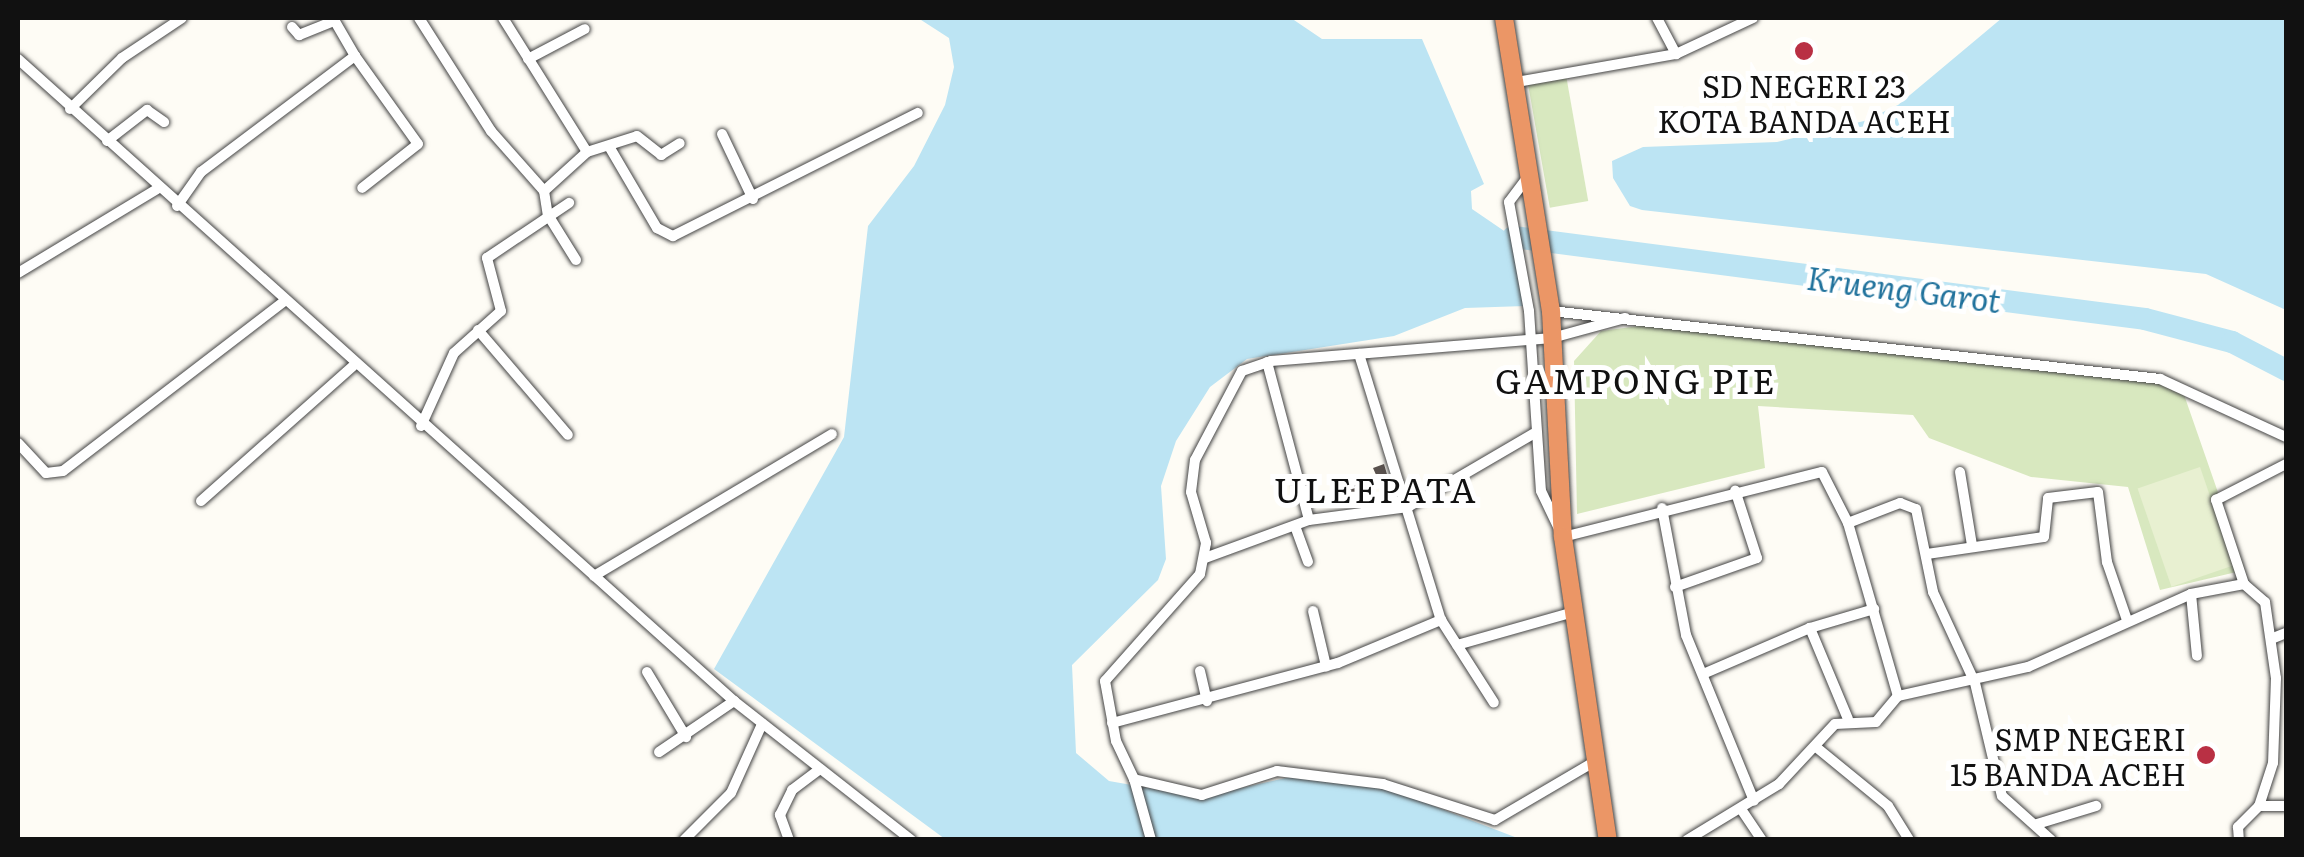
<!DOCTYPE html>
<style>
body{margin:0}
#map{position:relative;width:2304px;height:857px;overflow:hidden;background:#fefcf5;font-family:Literata,serif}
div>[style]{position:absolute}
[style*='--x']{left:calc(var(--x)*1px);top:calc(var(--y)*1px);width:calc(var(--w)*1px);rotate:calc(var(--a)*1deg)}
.green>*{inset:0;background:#d8e8bf;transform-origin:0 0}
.pitch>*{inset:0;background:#e8f0d1;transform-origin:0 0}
.water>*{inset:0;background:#bce4f3}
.river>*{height:22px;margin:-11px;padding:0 11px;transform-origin:11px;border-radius:11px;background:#bce4f3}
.building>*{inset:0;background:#59514d}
.roads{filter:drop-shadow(0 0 2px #444) drop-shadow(0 0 2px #444)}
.street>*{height:10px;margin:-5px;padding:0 5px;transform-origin:5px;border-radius:5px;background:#fff}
.highway>*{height:18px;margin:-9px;padding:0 9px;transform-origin:9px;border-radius:9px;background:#eb9666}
.dots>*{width:28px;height:28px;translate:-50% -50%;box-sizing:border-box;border:5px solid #fff;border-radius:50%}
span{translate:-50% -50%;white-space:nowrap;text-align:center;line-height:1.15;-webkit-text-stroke:10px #fff;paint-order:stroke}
.poi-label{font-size:30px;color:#111}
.right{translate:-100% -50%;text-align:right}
.water-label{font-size:32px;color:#20729c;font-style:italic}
.quarter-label{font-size:35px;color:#111;letter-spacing:2.5px}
.frame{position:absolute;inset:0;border:20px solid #111;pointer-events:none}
</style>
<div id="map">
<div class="green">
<i style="left:1566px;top:75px;width:128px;height:39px;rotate:80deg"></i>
<i style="clip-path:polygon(1647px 325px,2181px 386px,2245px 570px,2160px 590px,2128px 487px,2031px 477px,1929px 438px,1913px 415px,1758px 406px,1765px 468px,1577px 514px,1574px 361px,1601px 331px)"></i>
</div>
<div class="pitch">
<i style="left:2200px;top:467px;width:104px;height:66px;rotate:71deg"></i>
</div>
<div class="water">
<i style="clip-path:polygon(918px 18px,1291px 18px,1322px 39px,1422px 39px,1484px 184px,1471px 191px,1472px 209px,1513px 237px,1525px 306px,1465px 308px,1394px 336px,1247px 359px,1210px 387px,1176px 441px,1161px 486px,1166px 559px,1158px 580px,1072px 665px,1076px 753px,1109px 781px,1200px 797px,1290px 777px,1392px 790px,1520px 839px,945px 839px,714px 669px,844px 437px,868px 226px,914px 166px,945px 105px,954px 67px,949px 38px)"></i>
<i style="clip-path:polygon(2002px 18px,2286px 18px,2286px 310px,2206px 274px,1642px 210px,1630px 206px,1613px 178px,1612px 161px,1643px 147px,1777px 142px,1864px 121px,1898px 105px)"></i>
</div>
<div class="river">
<i style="--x:1513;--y:237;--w:637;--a:7.39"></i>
<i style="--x:2145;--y:319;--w:90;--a:14.8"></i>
<i style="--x:2232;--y:342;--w:61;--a:27.4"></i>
</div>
<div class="building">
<i style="clip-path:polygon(1384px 464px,1389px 481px,1374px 486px,1376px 502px,1347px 506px,1343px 482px,1377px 477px,1373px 468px)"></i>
</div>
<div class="roads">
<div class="street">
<i style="--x:333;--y:18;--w:44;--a:59.9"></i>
<i style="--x:419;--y:18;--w:134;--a:57.5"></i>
<i style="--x:491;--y:131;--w:80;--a:48.5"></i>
<i style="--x:544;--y:191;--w:24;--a:81"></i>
<i style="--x:548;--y:215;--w:53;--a:58.1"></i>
<i style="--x:503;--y:18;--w:158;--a:57.9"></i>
<i style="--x:587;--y:152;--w:58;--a:137.8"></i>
<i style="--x:1657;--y:18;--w:41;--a:62.2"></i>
<i style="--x:292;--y:27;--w:11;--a:49"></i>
<i style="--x:299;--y:35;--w:38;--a:-22"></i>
<i style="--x:18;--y:59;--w:962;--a:41.88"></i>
<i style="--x:734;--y:701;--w:225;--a:38.1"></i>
<i style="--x:528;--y:59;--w:64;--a:-27.8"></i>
<i style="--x:1511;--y:83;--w:168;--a:-10"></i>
<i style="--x:1676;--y:54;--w:85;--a:-25.1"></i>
<i style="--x:70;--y:109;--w:73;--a:-44.4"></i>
<i style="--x:122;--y:58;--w:72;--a:-33.7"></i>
<i style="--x:722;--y:134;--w:72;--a:64.5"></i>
<i style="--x:107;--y:141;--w:51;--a:-37.8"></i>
<i style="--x:147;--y:110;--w:21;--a:35"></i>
<i style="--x:610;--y:148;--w:93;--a:59.6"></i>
<i style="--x:657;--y:228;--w:18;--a:27"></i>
<i style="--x:673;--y:236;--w:274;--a:-26.7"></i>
<i style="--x:587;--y:152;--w:52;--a:-17.7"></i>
<i style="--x:637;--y:136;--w:31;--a:38"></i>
<i style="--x:661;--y:155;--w:22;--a:-32"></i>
<i style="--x:1527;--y:178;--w:30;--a:127"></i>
<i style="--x:1509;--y:202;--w:111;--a:79.6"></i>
<i style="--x:1529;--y:311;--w:180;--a:86.2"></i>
<i style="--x:1541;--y:491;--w:51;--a:64.4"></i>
<i style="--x:1563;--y:537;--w:267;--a:-14.1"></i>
<i style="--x:1822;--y:472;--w:57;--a:63"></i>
<i style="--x:1848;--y:523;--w:180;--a:73.9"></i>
<i style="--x:177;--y:206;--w:42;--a:-54.8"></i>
<i style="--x:201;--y:172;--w:193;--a:-37"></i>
<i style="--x:355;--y:56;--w:108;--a:54.4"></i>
<i style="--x:418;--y:144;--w:71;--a:141.8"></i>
<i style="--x:18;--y:273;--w:162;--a:-31.1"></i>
<i style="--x:1551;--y:311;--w:613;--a:6.37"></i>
<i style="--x:2160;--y:379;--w:139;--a:24.7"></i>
<i style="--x:478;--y:330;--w:138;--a:49.4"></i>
<i style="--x:1359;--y:354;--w:278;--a:72.9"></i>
<i style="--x:1441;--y:620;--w:98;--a:57.4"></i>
<i style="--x:1267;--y:362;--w:163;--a:75.1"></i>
<i style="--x:421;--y:426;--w:80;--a:-65.7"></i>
<i style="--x:454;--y:353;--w:63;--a:-41.8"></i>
<i style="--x:501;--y:311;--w:55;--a:-104.8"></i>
<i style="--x:487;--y:258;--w:99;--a:-33.9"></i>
<i style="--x:18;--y:443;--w:41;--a:47"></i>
<i style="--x:46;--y:473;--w:17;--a:-7"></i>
<i style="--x:63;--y:471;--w:277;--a:-37.5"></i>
<i style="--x:1960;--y:472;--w:74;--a:80.7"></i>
<i style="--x:201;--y:501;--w:203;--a:-41.6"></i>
<i style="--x:1662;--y:508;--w:129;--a:79.3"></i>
<i style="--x:1686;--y:635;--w:179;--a:67.7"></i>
<i style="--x:1848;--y:523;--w:56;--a:-21"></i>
<i style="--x:1900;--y:503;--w:17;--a:21"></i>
<i style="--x:1916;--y:509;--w:85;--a:78.4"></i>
<i style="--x:1933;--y:592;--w:100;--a:65.2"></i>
<i style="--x:1975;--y:683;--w:116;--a:76.6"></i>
<i style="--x:2002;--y:796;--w:66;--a:41.9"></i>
<i style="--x:1295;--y:526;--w:38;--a:70"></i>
<i style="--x:1927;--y:554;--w:118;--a:-8.3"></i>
<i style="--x:2044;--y:537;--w:39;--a:-84"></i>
<i style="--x:2048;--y:498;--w:50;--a:-6.8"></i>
<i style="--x:2098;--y:492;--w:71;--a:82.7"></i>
<i style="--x:2107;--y:562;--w:61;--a:71"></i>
<i style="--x:1205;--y:558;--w:111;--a:-20.1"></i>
<i style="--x:1309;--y:520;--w:100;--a:-7.5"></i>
<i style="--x:1408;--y:507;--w:145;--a:-30.3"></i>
<i style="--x:594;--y:576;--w:277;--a:-30.8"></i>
<i style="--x:2244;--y:584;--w:89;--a:-108.4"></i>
<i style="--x:2216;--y:500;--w:79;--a:-27.2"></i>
<i style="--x:1675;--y:587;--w:87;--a:-19.5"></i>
<i style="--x:1757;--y:558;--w:71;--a:-107.9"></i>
<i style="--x:2191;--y:594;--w:62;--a:84.5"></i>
<i style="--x:1313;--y:611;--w:57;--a:76.7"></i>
<i style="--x:2271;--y:639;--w:16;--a:-22"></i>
<i style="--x:1457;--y:645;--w:125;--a:-15.8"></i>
<i style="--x:1200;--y:671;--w:31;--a:77"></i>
<i style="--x:647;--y:672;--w:76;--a:59"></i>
<i style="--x:1703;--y:674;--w:116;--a:-23.3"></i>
<i style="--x:1848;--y:719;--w:99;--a:-112.7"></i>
<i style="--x:1810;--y:628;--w:67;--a:-16.5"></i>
<i style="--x:1112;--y:723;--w:234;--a:-14.9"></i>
<i style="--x:1338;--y:663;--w:112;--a:-22.7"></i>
<i style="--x:1816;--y:747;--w:93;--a:39.3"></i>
<i style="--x:1888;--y:806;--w:40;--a:58"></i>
<i style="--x:659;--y:752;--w:91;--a:-34.2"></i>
<i style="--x:1599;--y:759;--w:121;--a:149.6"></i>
<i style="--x:1495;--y:820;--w:118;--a:-162.2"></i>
<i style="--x:1383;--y:784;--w:107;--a:-173"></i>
<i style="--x:1277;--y:771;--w:79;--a:162.3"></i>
<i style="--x:1202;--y:795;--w:70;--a:-166.8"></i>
<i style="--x:1134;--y:779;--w:42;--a:-115.3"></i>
<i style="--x:1116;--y:741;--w:61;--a:-100.4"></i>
<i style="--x:1105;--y:681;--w:143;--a:-48.4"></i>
<i style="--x:1200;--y:574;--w:32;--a:-79"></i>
<i style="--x:1206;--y:543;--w:53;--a:-106.4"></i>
<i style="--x:1191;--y:492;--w:32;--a:-83"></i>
<i style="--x:1195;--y:460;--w:101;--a:-62.2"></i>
<i style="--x:1242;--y:371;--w:31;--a:-19"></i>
<i style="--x:1271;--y:361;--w:282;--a:-4.7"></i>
<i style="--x:1552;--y:338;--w:76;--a:-15.3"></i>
<i style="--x:1134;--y:779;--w:63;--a:74.4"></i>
<i style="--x:2259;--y:806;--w:27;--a:0"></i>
<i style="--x:1743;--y:812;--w:34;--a:56"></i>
<i style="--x:2037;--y:824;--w:62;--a:-17"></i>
<i style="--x:684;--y:840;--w:66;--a:-45"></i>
<i style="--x:731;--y:793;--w:76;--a:-65.8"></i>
<i style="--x:789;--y:840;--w:27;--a:-110"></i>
<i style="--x:780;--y:815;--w:28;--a:-64"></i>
<i style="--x:792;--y:790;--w:35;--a:-37"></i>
<i style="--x:1687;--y:840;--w:108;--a:-31.3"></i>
<i style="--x:1779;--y:784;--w:82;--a:-47"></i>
<i style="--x:1835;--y:724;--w:41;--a:-2.8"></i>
<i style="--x:1876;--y:722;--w:34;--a:-50"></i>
<i style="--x:1898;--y:696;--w:133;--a:-12.6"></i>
<i style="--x:2028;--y:667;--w:179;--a:-24.1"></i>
<i style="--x:2191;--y:594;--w:54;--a:-10.7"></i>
<i style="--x:2244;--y:584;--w:28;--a:41"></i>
<i style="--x:2265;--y:602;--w:77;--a:81.8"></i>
<i style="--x:2276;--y:678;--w:85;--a:92"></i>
<i style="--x:2273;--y:763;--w:45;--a:108"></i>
<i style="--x:2259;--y:806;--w:30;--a:135"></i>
<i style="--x:2238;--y:827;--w:13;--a:86"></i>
</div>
<div class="highway">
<i style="--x:1504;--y:18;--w:297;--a:80.9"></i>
<i style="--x:1551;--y:311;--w:226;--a:87"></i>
<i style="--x:1563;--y:537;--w:306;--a:81.6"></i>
</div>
</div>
<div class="dots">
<i style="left:1804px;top:51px;background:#b93044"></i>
<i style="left:2206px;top:755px;background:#b93044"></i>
</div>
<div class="poi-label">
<span style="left:1804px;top:102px">SD NEGERI 23<br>KOTA BANDA ACEH</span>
<span class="right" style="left:2186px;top:755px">SMP NEGERI<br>15 BANDA ACEH</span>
</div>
<div class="water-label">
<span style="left:1904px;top:288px;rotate:7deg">Krueng Garot</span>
</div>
<div class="quarter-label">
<span style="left:1636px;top:379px">GAMPONG PIE</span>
<span style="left:1376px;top:488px">ULEEPATA</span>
</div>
<div class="frame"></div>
</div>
